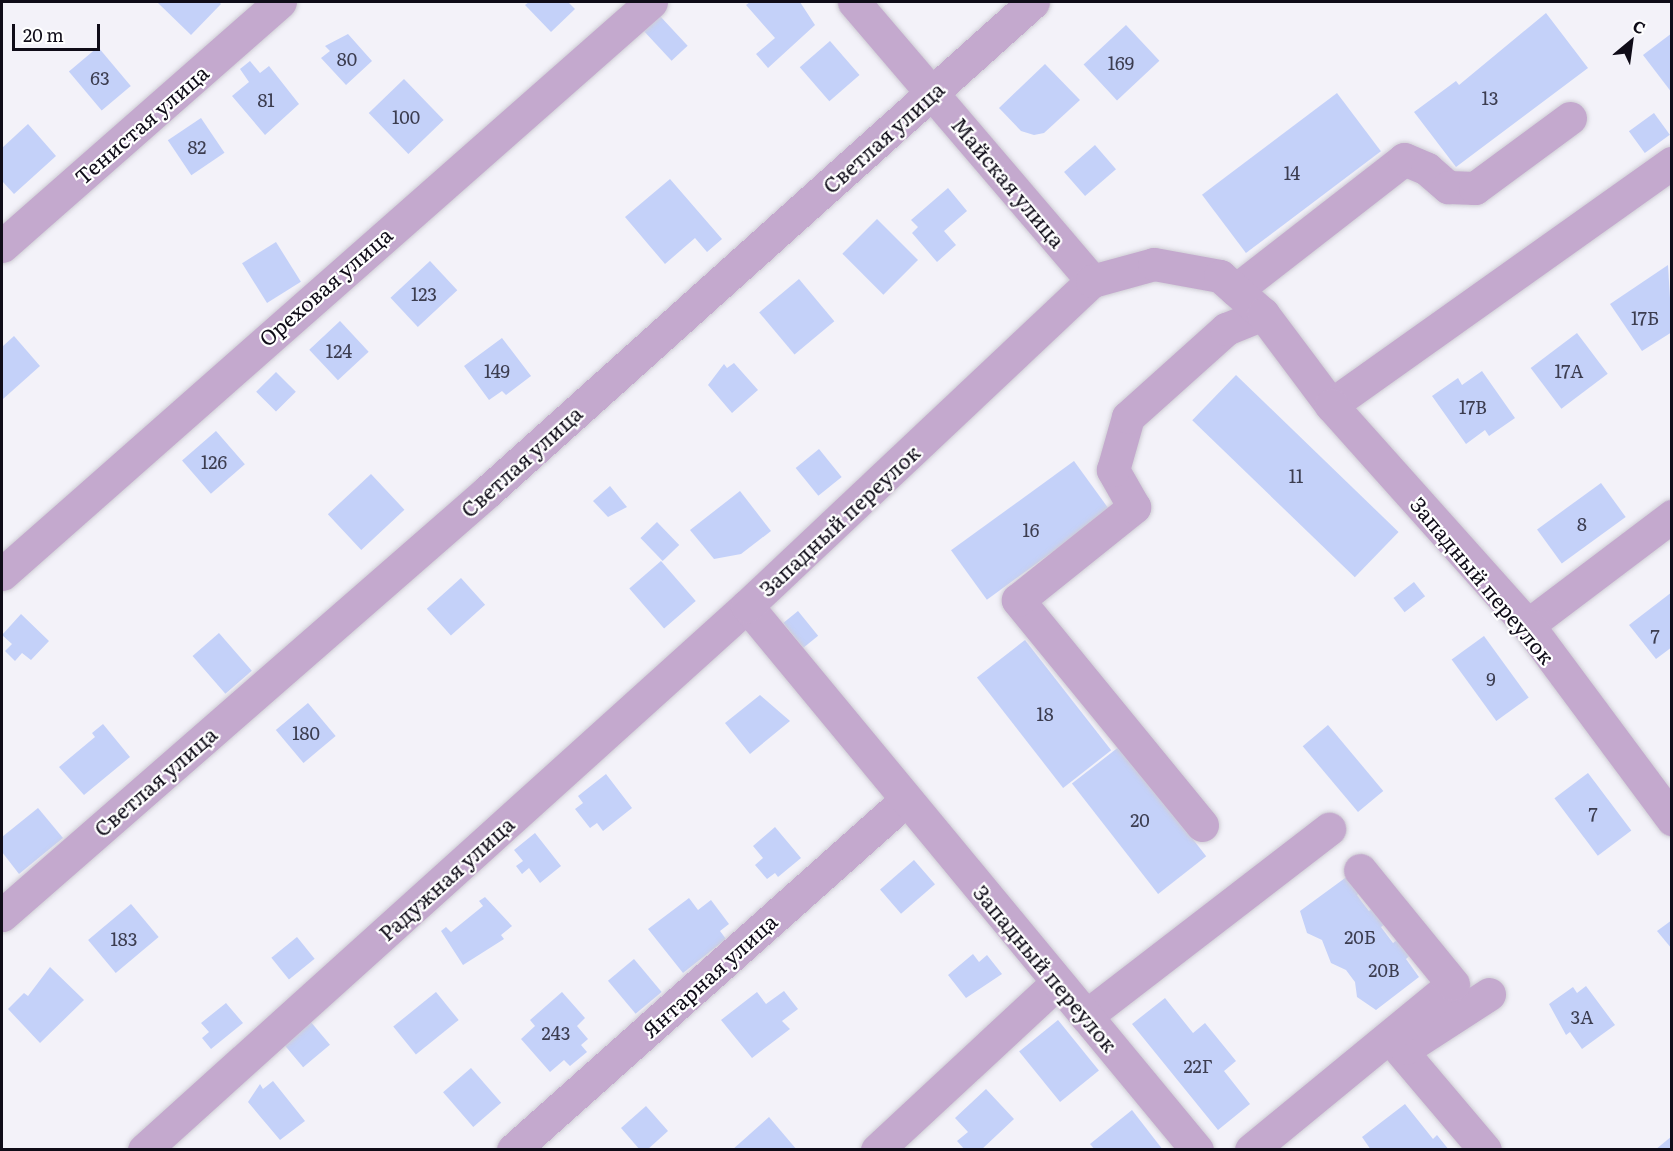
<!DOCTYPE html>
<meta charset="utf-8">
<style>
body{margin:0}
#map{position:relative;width:1673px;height:1151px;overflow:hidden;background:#f3f2f9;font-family:Literata,serif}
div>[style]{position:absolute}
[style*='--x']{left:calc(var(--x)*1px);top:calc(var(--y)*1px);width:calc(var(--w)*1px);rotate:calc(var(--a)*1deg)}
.building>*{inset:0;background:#c4d1f9;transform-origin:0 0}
.roads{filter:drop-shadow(0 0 2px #cfcdd5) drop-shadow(0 0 2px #cfcdd5)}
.minor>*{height:33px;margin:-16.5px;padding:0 16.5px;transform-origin:16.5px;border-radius:16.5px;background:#c4a9ce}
span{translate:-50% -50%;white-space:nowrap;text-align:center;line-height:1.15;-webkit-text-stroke:4.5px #fff;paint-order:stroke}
.number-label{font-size:18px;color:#3c3d50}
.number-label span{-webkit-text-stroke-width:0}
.street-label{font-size:21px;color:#0f0c18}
.frame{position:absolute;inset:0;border:3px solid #0f0c18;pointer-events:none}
.north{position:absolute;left:1601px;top:12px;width:60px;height:60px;-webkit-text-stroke:4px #fff;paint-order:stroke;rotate:29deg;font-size:16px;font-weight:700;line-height:24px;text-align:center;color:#0f0c18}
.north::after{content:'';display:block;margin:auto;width:21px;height:27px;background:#0f0c18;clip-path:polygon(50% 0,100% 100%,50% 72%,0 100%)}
.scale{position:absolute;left:12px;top:24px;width:88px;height:27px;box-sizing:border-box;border:3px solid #0f0c18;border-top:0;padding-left:8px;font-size:18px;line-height:21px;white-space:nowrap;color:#0f0c18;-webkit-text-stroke:4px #fff;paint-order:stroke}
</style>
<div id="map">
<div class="building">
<i style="clip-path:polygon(157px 2px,219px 2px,221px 4px,191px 35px)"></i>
<i style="clip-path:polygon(529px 2px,568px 2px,575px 9px,551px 32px,525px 5px)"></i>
<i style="clip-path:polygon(750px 2px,800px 2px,815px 25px,768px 68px,756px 54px,775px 38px,746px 5px)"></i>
<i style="clip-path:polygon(1546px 13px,1588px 68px,1456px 167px,1414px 112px,1456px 81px,1459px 85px)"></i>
<i style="left:659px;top:15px;width:42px;height:22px;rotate:47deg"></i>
<i style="left:1126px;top:25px;width:49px;height:58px;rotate:47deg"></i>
<i style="clip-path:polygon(1672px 33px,1672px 93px,1643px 55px)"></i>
<i style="clip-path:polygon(348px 34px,372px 61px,346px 85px,321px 58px,330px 51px,325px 46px)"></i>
<i style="left:830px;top:41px;width:45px;height:40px;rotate:49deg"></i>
<i style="left:98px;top:47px;width:51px;height:38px;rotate:50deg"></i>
<i style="clip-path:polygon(250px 61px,260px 73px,269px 66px,299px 104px,265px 135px,232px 96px,249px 82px,240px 69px)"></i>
<i style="clip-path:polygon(1045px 64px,1080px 100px,1044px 133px,1034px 135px,1021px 131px,999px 108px)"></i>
<i style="left:404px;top:79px;width:57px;height:49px;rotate:46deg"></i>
<i style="left:1337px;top:93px;width:73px;height:169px;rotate:53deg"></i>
<i style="left:1654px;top:113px;width:27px;height:31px;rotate:54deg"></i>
<i style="left:201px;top:118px;width:42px;height:40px;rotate:56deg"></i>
<i style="clip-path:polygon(28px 124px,56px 156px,14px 194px,2px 181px,2px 148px)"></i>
<i style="left:1095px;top:145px;width:32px;height:41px;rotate:49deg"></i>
<i style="clip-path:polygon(670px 179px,722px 239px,707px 252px,695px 238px,665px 264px,625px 217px)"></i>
<i style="clip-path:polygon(948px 188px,967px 211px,944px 231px,956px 245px,937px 262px,912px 233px,918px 227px,911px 220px)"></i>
<i style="left:877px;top:219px;width:58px;height:49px;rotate:45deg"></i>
<i style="left:276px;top:242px;width:47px;height:40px;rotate:58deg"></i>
<i style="left:430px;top:261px;width:40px;height:54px;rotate:47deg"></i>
<i style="clip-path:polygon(1668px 265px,1672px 332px,1642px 351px,1610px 304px)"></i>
<i style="left:799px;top:279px;width:55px;height:52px;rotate:50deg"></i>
<i style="left:340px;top:321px;width:42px;height:42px;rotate:47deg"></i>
<i style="left:1577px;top:333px;width:51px;height:58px;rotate:53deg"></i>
<i style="clip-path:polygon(14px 336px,40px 366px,3px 399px,2px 347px)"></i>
<i style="clip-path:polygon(502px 338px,531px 376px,506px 395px,502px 391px,489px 400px,464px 366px)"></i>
<i style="clip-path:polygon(734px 363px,758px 390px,732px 413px,708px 385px,724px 364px,727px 368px)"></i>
<i style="clip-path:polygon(1482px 371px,1515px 418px,1489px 436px,1485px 430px,1466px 444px,1432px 396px,1458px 378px,1462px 385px)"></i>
<i style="left:276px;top:372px;width:28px;height:28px;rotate:45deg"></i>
<i style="left:1236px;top:375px;width:226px;height:63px;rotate:44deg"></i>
<i style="left:216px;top:431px;width:44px;height:45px;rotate:49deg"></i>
<i style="left:819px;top:449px;width:36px;height:30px;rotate:51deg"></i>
<i style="left:1074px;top:461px;width:61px;height:152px;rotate:54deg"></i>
<i style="left:371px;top:474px;width:49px;height:59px;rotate:47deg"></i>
<i style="left:1601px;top:483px;width:42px;height:79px;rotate:54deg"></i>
<i style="clip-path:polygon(610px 486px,627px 507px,608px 517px,593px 501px)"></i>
<i style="clip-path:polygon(740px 491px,771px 531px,741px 554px,714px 559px,690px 530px)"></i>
<i style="left:657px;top:522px;width:32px;height:23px;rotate:46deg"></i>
<i style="left:661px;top:561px;width:53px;height:42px;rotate:49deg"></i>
<i style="left:461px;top:578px;width:36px;height:46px;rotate:48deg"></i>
<i style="left:1414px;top:582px;width:18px;height:26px;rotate:52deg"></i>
<i style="clip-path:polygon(1672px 592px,1672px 647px,1656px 659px,1629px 625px)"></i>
<i style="left:798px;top:611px;width:32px;height:19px;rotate:51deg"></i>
<i style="clip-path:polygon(21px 614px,49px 641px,31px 660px,22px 653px,15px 661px,5px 651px,12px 644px,2px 635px)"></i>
<i style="left:219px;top:633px;width:50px;height:35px;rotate:49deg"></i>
<i style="left:1484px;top:636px;width:76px;height:40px;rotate:54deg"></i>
<i style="left:1025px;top:640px;width:140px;height:61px;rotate:52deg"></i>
<i style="clip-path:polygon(760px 695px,790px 721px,750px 754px,725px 723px)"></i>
<i style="left:308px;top:703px;width:43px;height:42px;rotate:50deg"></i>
<i style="clip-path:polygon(103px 724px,130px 757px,84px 795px,59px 767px,95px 737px,92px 733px)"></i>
<i style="left:1328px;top:725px;width:86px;height:33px;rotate:50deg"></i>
<i style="left:1120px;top:746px;width:140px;height:61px;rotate:52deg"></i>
<i style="left:1588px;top:773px;width:72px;height:42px;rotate:53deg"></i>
<i style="clip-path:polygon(606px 774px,632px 808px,603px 831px,597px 823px,590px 828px,575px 809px,583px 803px,578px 796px)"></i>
<i style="clip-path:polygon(38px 808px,63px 838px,19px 874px,2px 852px,2px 837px)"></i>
<i style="clip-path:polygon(775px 827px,801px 858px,778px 877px,775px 873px,767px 879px,755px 865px,763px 858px,753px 846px)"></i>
<i style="clip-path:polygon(535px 833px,561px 866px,540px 883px,529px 868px,522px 874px,516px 866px,523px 861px,514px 850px)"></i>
<i style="left:914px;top:860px;width:32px;height:45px;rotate:49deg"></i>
<i style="clip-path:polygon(1356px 870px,1369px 886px,1357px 895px,1362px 902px,1369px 911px,1380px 902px,1393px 918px,1381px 927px,1393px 943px,1405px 934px,1417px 949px,1406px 959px,1419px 977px,1376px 1010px,1357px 997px,1355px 982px,1346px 970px,1331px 963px,1322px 940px,1307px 933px,1300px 911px)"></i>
<i style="clip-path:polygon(485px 897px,512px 926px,501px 935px,504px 939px,463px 965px,441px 931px,446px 927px,451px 932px,483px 906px,479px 901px)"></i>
<i style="clip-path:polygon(689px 898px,698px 910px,711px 900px,729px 924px,720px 931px,726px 939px,683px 973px,648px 929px)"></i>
<i style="left:131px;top:904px;width:43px;height:56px;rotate:50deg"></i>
<i style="clip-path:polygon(1672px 920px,1672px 949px,1657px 931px)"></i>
<i style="left:297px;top:937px;width:28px;height:33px;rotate:51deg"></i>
<i style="clip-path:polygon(973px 954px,979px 962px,987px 955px,1002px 974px,966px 998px,948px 975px)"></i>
<i style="left:634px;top:959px;width:43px;height:34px;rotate:50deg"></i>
<i style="clip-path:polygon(50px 967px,84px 1000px,40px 1043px,8px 1009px,24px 993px,28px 996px)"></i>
<i style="clip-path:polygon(1586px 986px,1615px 1025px,1582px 1049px,1570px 1032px,1566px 1035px,1549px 1004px,1573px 987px,1577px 993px)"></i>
<i style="clip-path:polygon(784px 991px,798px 1009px,782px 1021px,790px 1029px,752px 1058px,721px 1020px,757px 992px,766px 1004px)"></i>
<i style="left:436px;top:992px;width:36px;height:55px;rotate:51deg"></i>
<i style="clip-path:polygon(562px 992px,585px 1018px,577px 1026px,588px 1039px,581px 1045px,587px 1052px,570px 1066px,564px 1060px,550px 1072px,521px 1039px,535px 1026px,530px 1020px)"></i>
<i style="clip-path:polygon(1165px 998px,1193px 1033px,1205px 1023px,1236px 1061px,1224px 1071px,1250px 1104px,1218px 1130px,1132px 1024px)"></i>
<i style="clip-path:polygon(226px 1003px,243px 1023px,211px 1049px,202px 1038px,209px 1032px,201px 1023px)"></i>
<i style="left:1058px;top:1020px;width:65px;height:50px;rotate:51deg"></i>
<i style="left:310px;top:1021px;width:31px;height:35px;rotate:50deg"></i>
<i style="left:471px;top:1068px;width:46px;height:37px;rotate:49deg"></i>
<i style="clip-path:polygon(273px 1081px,305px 1121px,280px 1140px,248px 1102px,260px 1084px,263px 1089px)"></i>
<i style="clip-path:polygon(986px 1089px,1014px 1119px,981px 1150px,965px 1150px,957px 1141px,968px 1132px,955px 1118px)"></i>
<i style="clip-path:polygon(1405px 1104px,1433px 1139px,1437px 1135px,1449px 1150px,1371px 1150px,1362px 1137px)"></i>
<i style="clip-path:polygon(646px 1106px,668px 1131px,647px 1150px,640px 1150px,621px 1128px)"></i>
<i style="clip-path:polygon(1132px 1110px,1163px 1150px,1095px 1150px,1090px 1144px)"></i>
<i style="clip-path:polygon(769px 1117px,797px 1150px,732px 1150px)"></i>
<i style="clip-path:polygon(1672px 1136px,1672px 1150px,1655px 1150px)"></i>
</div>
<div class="roads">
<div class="minor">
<i style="--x:854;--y:2;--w:367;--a:49.5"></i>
<i style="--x:2;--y:246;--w:370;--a:-41.3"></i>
<i style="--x:1236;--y:290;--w:213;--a:-37.9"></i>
<i style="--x:1404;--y:159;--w:25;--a:23"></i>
<i style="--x:1427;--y:169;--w:28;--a:41"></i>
<i style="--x:1448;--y:187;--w:27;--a:2"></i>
<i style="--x:1475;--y:188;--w:118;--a:-36.4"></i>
<i style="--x:1331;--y:405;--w:418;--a:-35.4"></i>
<i style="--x:2;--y:574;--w:865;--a:-41.39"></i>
<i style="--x:1528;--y:625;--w:181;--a:-37.1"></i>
<i style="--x:1202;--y:825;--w:291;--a:-129.3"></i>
<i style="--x:1018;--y:600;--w:149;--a:-38.7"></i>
<i style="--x:1134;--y:507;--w:43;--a:-119.6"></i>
<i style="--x:1113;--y:470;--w:55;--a:-74.2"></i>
<i style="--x:1128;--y:417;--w:132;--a:-41.9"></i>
<i style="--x:1226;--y:329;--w:40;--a:-22"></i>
<i style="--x:2;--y:915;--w:645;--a:-41.1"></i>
<i style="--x:488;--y:491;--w:732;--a:-41.9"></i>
<i style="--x:1086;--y:1016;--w:307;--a:-37.6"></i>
<i style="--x:1391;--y:1039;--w:145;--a:49.7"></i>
<i style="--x:1406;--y:1048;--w:99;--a:-33"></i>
<i style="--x:144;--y:1150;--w:812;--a:-42.06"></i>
<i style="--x:513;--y:1150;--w:526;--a:-41.69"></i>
<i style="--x:877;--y:1150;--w:246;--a:-42.9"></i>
<i style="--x:1197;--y:1150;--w:706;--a:-129.6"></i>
<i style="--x:747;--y:606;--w:474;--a:-43.3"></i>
<i style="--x:1092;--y:281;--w:64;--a:-15.3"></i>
<i style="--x:1154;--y:264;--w:67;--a:10.3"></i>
<i style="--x:1220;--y:276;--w:57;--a:41.5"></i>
<i style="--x:1263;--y:314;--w:114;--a:53.2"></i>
<i style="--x:1331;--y:405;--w:295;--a:48.2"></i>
<i style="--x:1528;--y:625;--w:242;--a:53.4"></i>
<i style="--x:1251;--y:1150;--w:261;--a:-39.4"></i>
<i style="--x:1453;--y:984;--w:147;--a:-129.2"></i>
</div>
</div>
<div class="number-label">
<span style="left:347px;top:59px">80</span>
<span style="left:1121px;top:63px">169</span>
<span style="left:100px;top:78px">63</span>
<span style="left:1490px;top:98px">13</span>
<span style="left:266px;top:100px">81</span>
<span style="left:406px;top:117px">100</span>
<span style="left:197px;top:147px">82</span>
<span style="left:1292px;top:173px">14</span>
<span style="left:424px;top:294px">123</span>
<span style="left:1645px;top:318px">17Б</span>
<span style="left:339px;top:351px">124</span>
<span style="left:497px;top:371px">149</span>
<span style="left:1569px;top:371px">17А</span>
<span style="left:1473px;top:407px">17В</span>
<span style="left:214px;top:462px">126</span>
<span style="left:1296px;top:476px">11</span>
<span style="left:1582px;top:524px">8</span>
<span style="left:1031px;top:530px">16</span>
<span style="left:1655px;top:636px">7</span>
<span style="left:1491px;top:679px">9</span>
<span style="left:1045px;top:714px">18</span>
<span style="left:306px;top:733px">180</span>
<span style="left:1593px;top:814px">7</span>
<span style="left:1140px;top:820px">20</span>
<span style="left:1360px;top:937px">20Б</span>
<span style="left:124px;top:939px">183</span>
<span style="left:1384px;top:970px">20В</span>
<span style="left:1582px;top:1017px">3А</span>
<span style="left:556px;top:1033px">243</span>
<span style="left:1198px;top:1066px">22Г</span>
</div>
<div class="street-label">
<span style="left:141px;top:124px;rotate:-41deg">Тенистая улица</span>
<span style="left:883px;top:137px;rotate:-42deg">Светлая улица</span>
<span style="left:1009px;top:182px;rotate:50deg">Майская улица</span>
<span style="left:325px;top:286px;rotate:-41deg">Ореховая улица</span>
<span style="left:521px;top:461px;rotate:-42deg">Светлая улица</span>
<span style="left:839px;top:520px;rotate:-43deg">Западный переулок</span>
<span style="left:1483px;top:580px;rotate:50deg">Западный переулок</span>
<span style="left:155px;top:781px;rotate:-41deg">Светлая улица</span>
<span style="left:446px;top:878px;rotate:-42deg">Радужная улица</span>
<span style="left:1046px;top:968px;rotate:50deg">Западный переулок</span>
<span style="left:709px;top:975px;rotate:-42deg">Янтарная улица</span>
</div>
<div class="frame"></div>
<div class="north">С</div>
<div class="scale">20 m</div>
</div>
